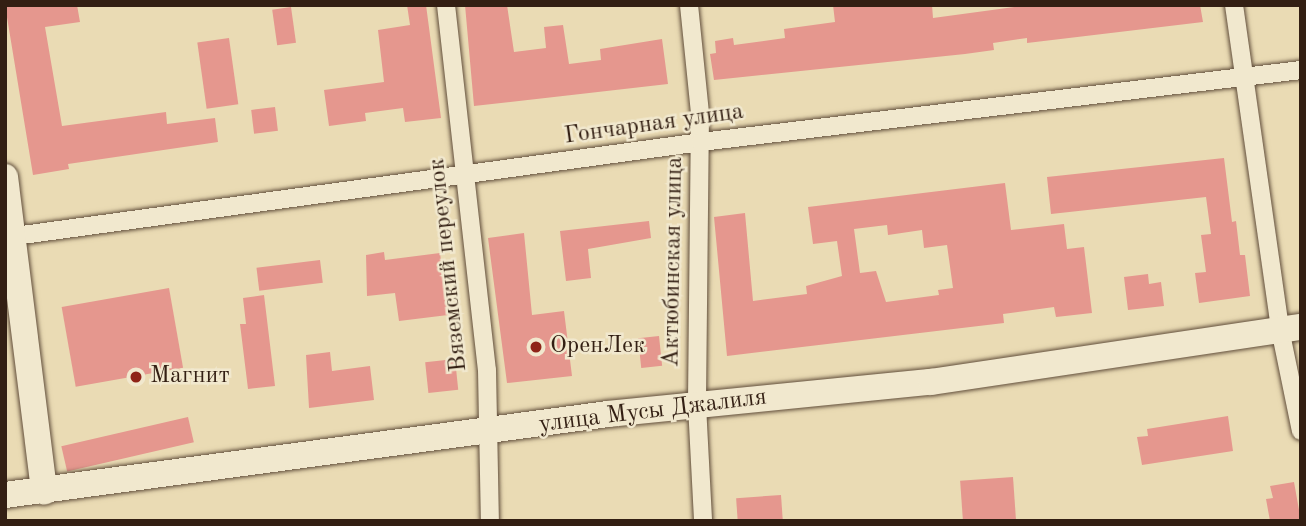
<!DOCTYPE html>
<meta charset="utf-8">
<style>
body{margin:0}
#map{position:relative;width:1306px;height:526px;overflow:hidden;background:#eadbb4;font-family:"Old Standard TT",serif}
div>[style]{position:absolute}
[style*='--x']{left:calc(var(--x)*1px);top:calc(var(--y)*1px);width:calc(var(--w)*1px);rotate:calc(var(--a)*1deg)}
.building>*{inset:0;background:#e5978e;transform-origin:0 0}
.roads{filter:drop-shadow(0 0 2px #614e3b) drop-shadow(0 0 2px #614e3b)}
.street>*{height:18px;margin:-9px;padding:0 9px;transform-origin:9px;border-radius:9px;background:#f1e8ce}
.secondary>*{height:26px;margin:-13px;padding:0 13px;transform-origin:13px;border-radius:13px;background:#f1e8ce}
.dots>*{width:19px;height:19px;translate:-50% -50%;box-sizing:border-box;border:4px solid #f1e8ce;border-radius:50%}
span{translate:-50% -50%;white-space:nowrap;text-align:center;line-height:1.15;-webkit-text-stroke:5px #f1e8ce;paint-order:stroke}
.street-label{font-size:24px;color:#331f13}
.poi-label{font-size:24px;color:#331f13}
.left{translate:0 -50%;text-align:left}
.frame{position:absolute;inset:0;border:7px solid #331f13;pointer-events:none}
</style>
<div id="map">
<div class="building">
<i style="clip-path:polygon(5px 5px,77px 5px,80px 22px,45px 27px,62px 126px,166px 112px,167px 124px,215px 118px,218px 142px,68px 164px,69px 169px,33px 175px)"></i>
<i style="clip-path:polygon(407px 5px,426px 5px,441px 118px,405px 122px,403px 108px,365px 113px,366px 121px,329px 126px,324px 90px,384px 82px,378px 30px,410px 25px)"></i>
<i style="clip-path:polygon(465px 5px,507px 5px,514px 52px,546px 48px,544px 27px,563px 25px,569px 64px,601px 60px,600px 49px,662px 39px,668px 84px,474px 106px)"></i>
<i style="clip-path:polygon(833px 5px,932px 5px,933px 18px,1029px 5px,1200px 5px,1203px 22px,1027px 43px,1027px 38px,993px 43px,994px 50px,965px 54px,714px 80px,710px 54px,716px 53px,715px 41px,733px 38px,734px 45px,785px 38px,784px 29px,835px 22px)"></i>
<i style="left:291px;top:7px;width:36px;height:19px;rotate:82deg"></i>
<i style="left:229px;top:38px;width:67px;height:32px;rotate:82deg"></i>
<i style="left:275px;top:107px;width:24px;height:24px;rotate:83deg"></i>
<i style="clip-path:polygon(1224px 158px,1232px 222px,1236px 221px,1240px 255px,1245px 255px,1250px 296px,1199px 303px,1195px 273px,1206px 272px,1201px 235px,1211px 234px,1206px 197px,1051px 214px,1047px 177px)"></i>
<i style="clip-path:polygon(evenodd,1005px 183px,1011px 230px,1064px 224px,1067px 249px,1084px 247px,1092px 313px,1056px 317px,1054px 307px,1003px 314px,1004px 323px,727px 356px,714px 217px,745px 213px,753px 301px,807px 294px,806px 286px,842px 276px,837px 241px,813px 244px,808px 207px,1005px 183px,887px 225px,888px 235px,922px 230px,924px 248px,947px 245px,953px 288px,938px 290px,939px 295px,886px 302px,876px 271px,860px 273px,854px 229px,887px 225px)"></i>
<i style="clip-path:polygon(649px 221px,651px 238px,588px 249px,591px 278px,566px 281px,560px 231px)"></i>
<i style="clip-path:polygon(524px 233px,532px 315px,564px 311px,572px 376px,507px 383px,488px 238px)"></i>
<i style="clip-path:polygon(384px 252px,385px 260px,440px 253px,448px 315px,399px 321px,395px 293px,367px 296px,366px 255px)"></i>
<i style="left:320px;top:260px;width:23px;height:64px;rotate:83deg"></i>
<i style="clip-path:polygon(1148px 274px,1149px 284px,1161px 282px,1164px 306px,1128px 310px,1124px 277px)"></i>
<i style="left:169px;top:288px;width:81px;height:109px;rotate:80deg"></i>
<i style="clip-path:polygon(264px 295px,275px 386px,248px 389px,240px 324px,246px 324px,243px 298px)"></i>
<i style="left:659px;top:336px;width:30px;height:21px;rotate:84deg"></i>
<i style="clip-path:polygon(330px 352px,332px 371px,370px 366px,374px 400px,309px 408px,306px 355px)"></i>
<i style="left:455px;top:359px;width:31px;height:30px;rotate:84deg"></i>
<i style="clip-path:polygon(1228px 416px,1233px 451px,1142px 465px,1137px 437px,1148px 436px,1147px 429px)"></i>
<i style="left:188px;top:417px;width:26px;height:130px;rotate:77deg"></i>
<i style="left:1013px;top:477px;width:44px;height:53px;rotate:86deg"></i>
<i style="clip-path:polygon(1294px 482px,1301px 521px,1270px 521px,1266px 499px,1273px 498px,1270px 486px)"></i>
<i style="left:781px;top:495px;width:26px;height:45px;rotate:86deg"></i>
</div>
<div class="roads">
<div class="street">
<i style="--x:446;--y:5;--w:367;--a:83.6"></i>
<i style="--x:487;--y:370;--w:151;--a:88.9"></i>
<i style="--x:689;--y:5;--w:110;--a:84.2"></i>
<i style="--x:700;--y:114;--w:291;--a:90.6"></i>
<i style="--x:697;--y:405;--w:116;--a:87"></i>
<i style="--x:1234;--y:5;--w:327;--a:81.9"></i>
<i style="--x:1280;--y:329;--w:104;--a:78.4"></i>
<i style="--x:15;--y:236;--w:692;--a:-7.8"></i>
<i style="--x:701;--y:142;--w:604;--a:-6.84"></i>
</div>
<div class="secondary">
<i style="--x:5;--y:177;--w:317;--a:82.9"></i>
<i style="--x:5;--y:495;--w:608;--a:-7.65"></i>
<i style="--x:608;--y:414;--w:325;--a:-5.7"></i>
<i style="--x:931;--y:382;--w:374;--a:-8.5"></i>
</div>
</div>
<div class="dots">
<i style="left:536px;top:347px;background:#8f2418"></i>
<i style="left:136px;top:377px;background:#8f2418"></i>
</div>
<div class="street-label">
<span style="left:654px;top:125px;rotate:-8deg">Гончарная улица</span>
<span style="left:674px;top:262px;rotate:-89deg">Актюбинская улица</span>
<span style="left:449px;top:265px;rotate:-96deg">Вяземский переулок</span>
<span style="left:653px;top:412px;rotate:-7deg">улица Мусы Джалиля</span>
</div>
<div class="poi-label">
<span class="left" style="left:550px;top:347px">ОренЛек</span>
<span class="left" style="left:150px;top:377px">Магнит</span>
</div>
<div class="frame"></div>
</div>
